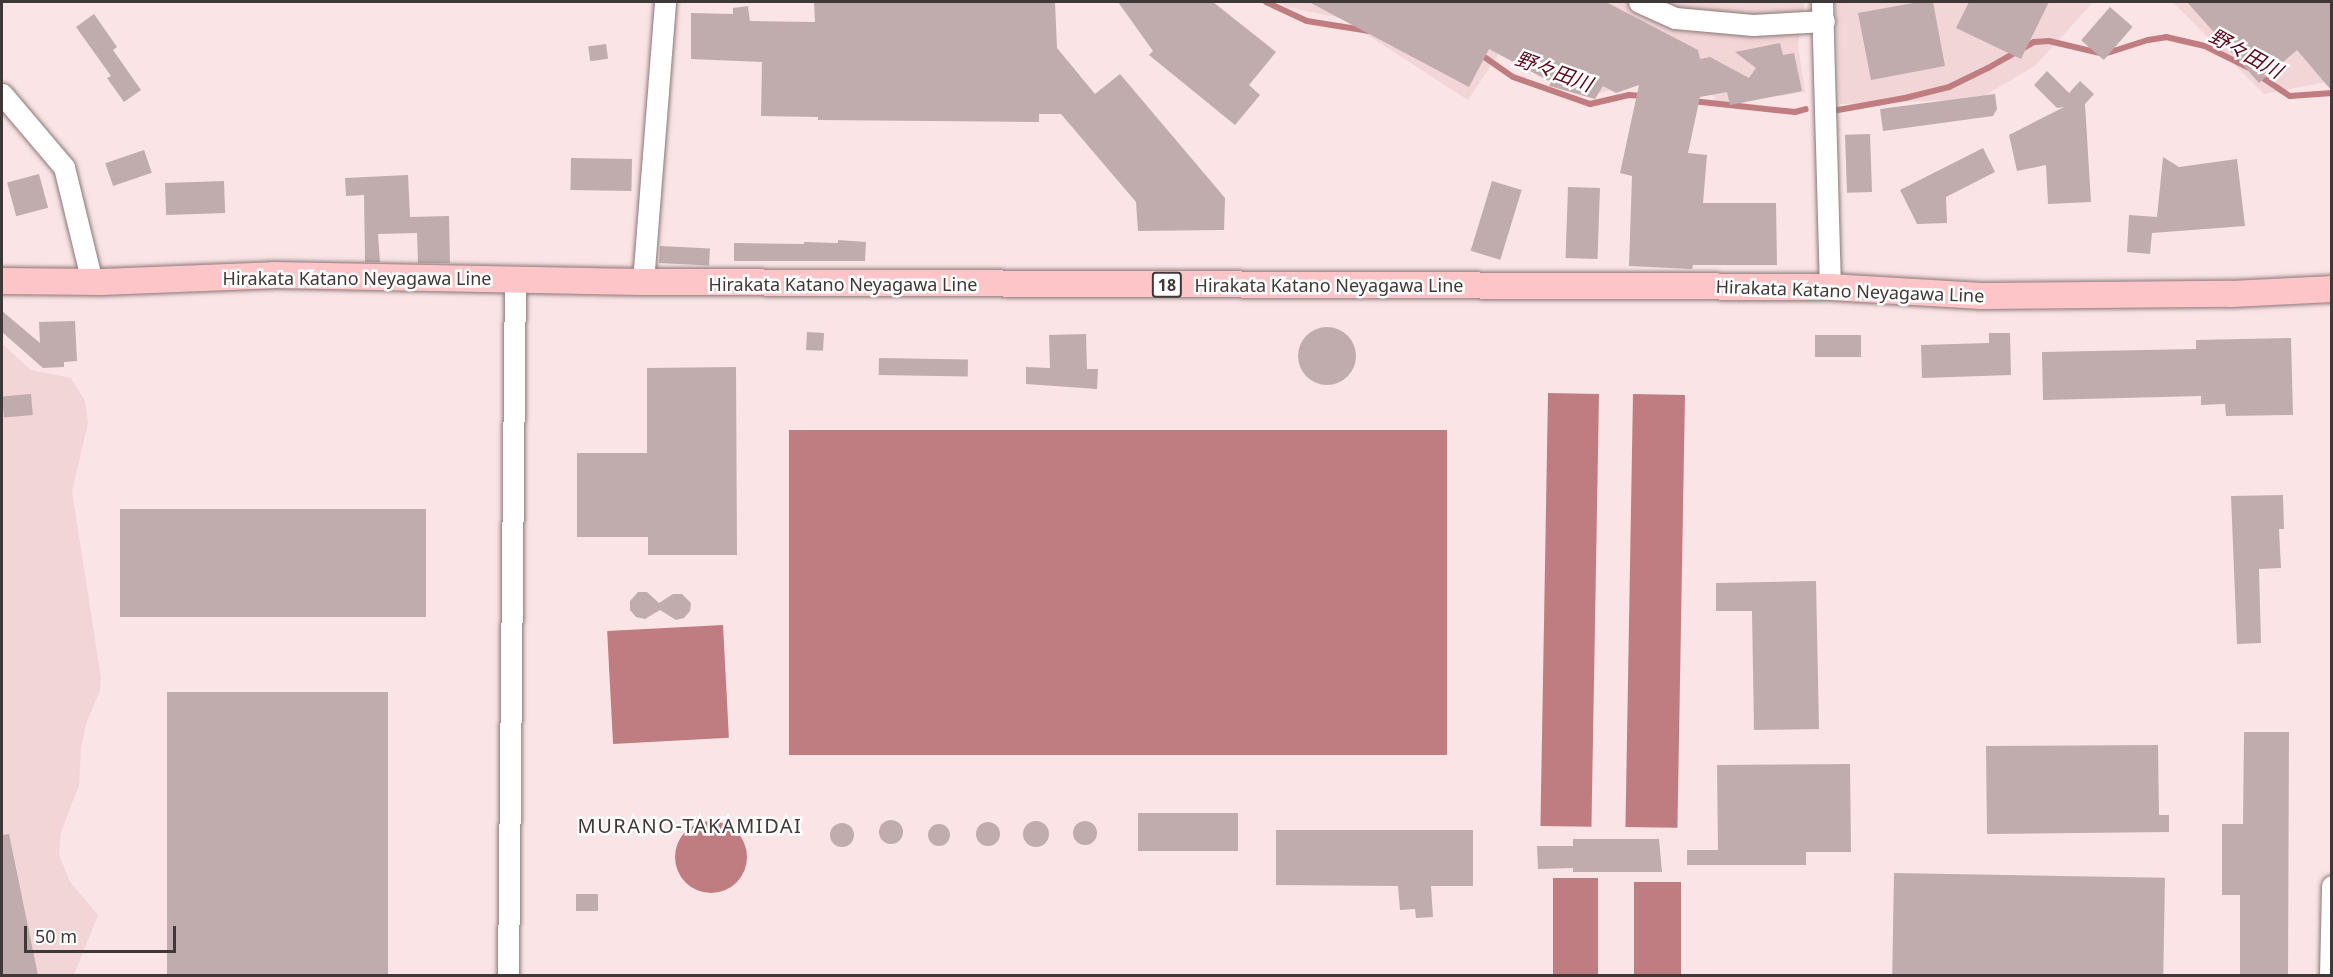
<!DOCTYPE html>
<meta charset="utf-8">
<style>
body{margin:0}
#map{position:relative;width:2333px;height:977px;overflow:hidden;background:#fae4e5;font-family:"Noto Sans","Noto Sans JP",sans-serif}
div>[style]{position:absolute}
[style*='--x']{left:calc(var(--x)*1px);top:calc(var(--y)*1px);width:calc(var(--w)*1px);rotate:calc(var(--a)*1deg)}
.built>*{inset:0;background:#f2d5d6}
.water>*{inset:0;background:#c07d81;transform-origin:0 0}
.round{border-radius:50%}
.stream>*{height:6px;margin:-3px;padding:0 3px;transform-origin:3px;border-radius:3px;background:#c07d81}
.building>*{inset:0;background:#c1acad;transform-origin:0 0}
.roads{filter:drop-shadow(0 0 2px #8a7777) drop-shadow(0 0 2px #8a7777)}
.minor>*{height:21px;margin:-10.5px;padding:0 10.5px;transform-origin:10.5px;border-radius:10.5px;background:#fff}
.major>*{height:26px;margin:-13px;padding:0 13px;transform-origin:13px;border-radius:13px;background:#fec5c9}
span{translate:-50% -50%;white-space:nowrap;text-align:center;line-height:1.15;-webkit-text-stroke:5px #fff;paint-order:stroke}
.shield-label span{padding:2px 4px;background:#fff;border:2px solid;border-radius:4px;-webkit-text-stroke-width:0}
.shield-label{font-size:16px;color:#403737;font-weight:700}
.street-label{font-size:18px;color:#403737}
.water-label{font-size:20px;color:#5b071b;font-style:italic}
.neighbourhood-label{font-size:20px;color:#403737;letter-spacing:1.5px}
.frame{position:absolute;inset:0;border:3px solid #403737;pointer-events:none}
.scale{position:absolute;left:24px;top:926px;width:152px;height:27px;box-sizing:border-box;border:3px solid #403737;border-top:0;padding-left:8px;font-size:18px;line-height:21px;white-space:nowrap;color:#403737;-webkit-text-stroke:4px #fff;paint-order:stroke}
</style>
<div id="map">
<div class="built">
<i style="clip-path:polygon(1278px 2px,1805px 2px,1798px 45px,1805px 92px,1714px 106px,1715px 96px,1649px 80px,1600px 93px,1561px 81px,1505px 44px,1468px 100px,1341px 18px,1286px 7px)"></i>
<i style="clip-path:polygon(1835px 2px,2093px 2px,2036px 65px,1979px 99px,1840px 104px)"></i>
<i style="clip-path:polygon(2173px 2px,2331px 2px,2331px 81px,2264px 94px)"></i>
<i style="clip-path:polygon(2px 344px,31px 370px,71px 378px,85px 401px,88px 423px,72px 491px,101px 678px,100px 690px,86px 724px,81px 748px,79px 785px,61px 832px,59px 855px,70px 882px,98px 915px,74px 975px,2px 975px)"></i>
</div>
<div class="water">
<i style="left:1548px;top:393px;width:51px;height:433px;rotate:1deg"></i>
<i style="left:1633px;top:394px;width:52px;height:433px;rotate:1deg"></i>
<i style="left:789px;top:430px;width:658px;height:325px"></i>
<i style="left:723px;top:625px;width:113px;height:116px;rotate:87deg"></i>
<i class="round" style="left:675px;top:821px;width:72px;height:72px"></i>
<i style="left:1553px;top:878px;width:45px;height:97px"></i>
<i style="left:1634px;top:882px;width:47px;height:93px"></i>
</div>
<div class="stream">
<i style="--x:1266;--y:2;--w:45;--a:24.9"></i>
<i style="--x:1307;--y:21;--w:63;--a:9.2"></i>
<i style="--x:1480;--y:54;--w:40;--a:34.9"></i>
<i style="--x:1513;--y:77;--w:82;--a:19.3"></i>
<i style="--x:1590;--y:104;--w:40;--a:-13"></i>
<i style="--x:1629;--y:95;--w:14;--a:4"></i>
<i style="--x:2260;--y:76;--w:36;--a:34"></i>
<i style="--x:2290;--y:96;--w:42;--a:-4.1"></i>
<i style="--x:1692;--y:101;--w:104;--a:6.1"></i>
<i style="--x:1795;--y:112;--w:11;--a:-15"></i>
<i style="--x:1838;--y:110;--w:68;--a:-10.2"></i>
<i style="--x:1905;--y:98;--w:45;--a:-14"></i>
<i style="--x:1949;--y:87;--w:43;--a:-26"></i>
<i style="--x:1988;--y:68;--w:53;--a:-29.5"></i>
<i style="--x:2034;--y:42;--w:15;--a:-4"></i>
<i style="--x:2049;--y:41;--w:57;--a:13.3"></i>
<i style="--x:2104;--y:54;--w:46;--a:-17.7"></i>
<i style="--x:2148;--y:40;--w:18;--a:-9"></i>
<i style="--x:2166;--y:37;--w:40;--a:13"></i>
<i style="--x:2205;--y:46;--w:49;--a:26.6"></i>
</div>
<div class="building">
<i style="clip-path:polygon(814px 2px,1055px 2px,1057px 48px,1095px 94px,1120px 74px,1225px 198px,1224px 230px,1138px 231px,1136px 202px,1061px 114px,1039px 114px,1039px 122px,818px 120px,818px 117px,761px 116px,762px 62px,691px 59px,691px 13px,733px 14px,733px 8px,748px 6px,750px 21px,815px 22px)"></i>
<i style="clip-path:polygon(1118px 2px,1213px 2px,1276px 52px,1249px 85px,1260px 95px,1235px 125px,1149px 55px,1153px 51px)"></i>
<i style="clip-path:polygon(1309px 2px,1606px 2px,1698px 50px,1700px 59px,1710px 57px,1749px 78px,1756px 68px,1735px 52px,1780px 43px,1783px 55px,1794px 53px,1802px 91px,1730px 105px,1727px 92px,1700px 97px,1688px 153px,1707px 155px,1703px 203px,1776px 203px,1777px 265px,1693px 265px,1692px 269px,1629px 266px,1632px 176px,1620px 173px,1639px 85px,1616px 93px,1603px 86px,1595px 99px,1549px 86px,1551px 82px,1489px 49px,1469px 87px)"></i>
<i style="clip-path:polygon(1919px 2px,1933px 2px,1945px 66px,1871px 80px,1858px 13px)"></i>
<i style="clip-path:polygon(1969px 2px,2049px 2px,2021px 59px,1956px 28px)"></i>
<i style="clip-path:polygon(2187px 2px,2331px 2px,2331px 90px,2297px 50px,2259px 83px)"></i>
<i style="left:2110px;top:7px;width:30px;height:44px;rotate:41deg"></i>
<i style="clip-path:polygon(94px 14px,117px 47px,113px 50px,141px 90px,124px 102px,107px 78px,111px 76px,76px 27px)"></i>
<i style="left:606px;top:44px;width:15px;height:18px;rotate:82deg"></i>
<i style="clip-path:polygon(2047px 71px,2069px 93px,2080px 81px,2094px 94px,2085px 104px,2091px 202px,2048px 204px,2046px 165px,2017px 171px,2009px 135px,2064px 107px,2057px 108px,2034px 85px)"></i>
<i style="clip-path:polygon(1995px 94px,1997px 109px,1993px 116px,1883px 131px,1880px 109px)"></i>
<i style="left:1870px;top:134px;width:58px;height:25px;rotate:88deg"></i>
<i style="clip-path:polygon(1983px 148px,1995px 172px,1946px 197px,1947px 223px,1917px 224px,1900px 190px)"></i>
<i style="left:144px;top:150px;width:24px;height:41px;rotate:71deg"></i>
<i style="clip-path:polygon(2163px 157px,2179px 167px,2237px 159px,2245px 226px,2152px 233px,2150px 254px,2127px 252px,2129px 215px,2157px 217px)"></i>
<i style="left:571px;top:158px;width:61px;height:32px;rotate:1deg"></i>
<i style="left:39px;top:174px;width:35px;height:33px;rotate:75deg"></i>
<i style="clip-path:polygon(408px 175px,410px 217px,449px 216px,450px 263px,418px 263px,417px 233px,378px 234px,380px 262px,365px 262px,364px 195px,346px 196px,345px 178px)"></i>
<i style="left:224px;top:181px;width:32px;height:59px;rotate:88deg"></i>
<i style="left:1492px;top:181px;width:31px;height:73px;rotate:17deg"></i>
<i style="left:1568px;top:187px;width:32px;height:71px;rotate:2deg"></i>
<i style="clip-path:polygon(838px 240px,866px 242px,865px 261px,734px 261px,734px 243px,804px 244px,804px 242px,838px 243px)"></i>
<i style="left:660px;top:246px;width:50px;height:17px;rotate:3deg"></i>
<i style="clip-path:polygon(2px 311px,40px 343px,39px 322px,75px 321px,77px 361px,64px 362px,64px 367px,43px 368px,2px 332px)"></i>
<i class="round" style="left:1298px;top:327px;width:58px;height:58px"></i>
<i style="left:807px;top:332px;width:17px;height:18px;rotate:3deg"></i>
<i style="clip-path:polygon(1989px 333px,2010px 333px,2011px 375px,1922px 378px,1921px 345px,1989px 343px)"></i>
<i style="clip-path:polygon(1086px 334px,1087px 369px,1098px 369px,1097px 389px,1026px 384px,1026px 367px,1050px 368px,1049px 335px)"></i>
<i style="left:1815px;top:335px;width:46px;height:22px"></i>
<i style="clip-path:polygon(2291px 338px,2293px 415px,2226px 416px,2225px 404px,2201px 405px,2201px 396px,2043px 400px,2042px 352px,2196px 349px,2196px 340px)"></i>
<i style="left:879px;top:358px;width:89px;height:17px;rotate:1deg"></i>
<i style="clip-path:polygon(736px 367px,737px 555px,648px 555px,648px 537px,577px 537px,577px 453px,647px 453px,647px 368px)"></i>
<i style="left:31px;top:394px;width:21px;height:29px;rotate:85deg"></i>
<i style="clip-path:polygon(2283px 495px,2284px 529px,2279px 529px,2281px 568px,2259px 569px,2261px 643px,2237px 644px,2231px 496px)"></i>
<i style="left:426px;top:509px;width:108px;height:306px;rotate:90deg"></i>
<i style="clip-path:polygon(1816px 581px,1819px 729px,1754px 730px,1752px 611px,1716px 611px,1716px 583px)"></i>
<i style="clip-path:polygon(638px 592px,647px 592px,659px 603px,673px 594px,682px 594px,691px 603px,690px 611px,684px 618px,676px 620px,660px 610px,645px 619px,636px 617px,630px 610px,630px 601px)"></i>
<i style="left:388px;top:692px;width:283px;height:221px;rotate:90deg"></i>
<i style="clip-path:polygon(2244px 732px,2289px 732px,2288px 975px,2240px 975px,2240px 895px,2222px 895px,2222px 824px,2243px 824px)"></i>
<i style="clip-path:polygon(2158px 745px,2159px 815px,2169px 815px,2169px 832px,1987px 834px,1986px 746px)"></i>
<i style="clip-path:polygon(1850px 764px,1851px 852px,1806px 852px,1806px 865px,1687px 865px,1687px 850px,1718px 850px,1717px 765px)"></i>
<i style="left:1138px;top:813px;width:100px;height:38px"></i>
<i class="round" style="left:879px;top:820px;width:24px;height:24px"></i>
<i class="round" style="left:1023px;top:821px;width:26px;height:26px"></i>
<i class="round" style="left:1073px;top:821px;width:24px;height:24px"></i>
<i class="round" style="left:976px;top:822px;width:24px;height:24px"></i>
<i class="round" style="left:830px;top:823px;width:24px;height:24px"></i>
<i class="round" style="left:928px;top:824px;width:22px;height:22px"></i>
<i style="clip-path:polygon(1276px 830px,1473px 830px,1473px 886px,1431px 886px,1433px 917px,1416px 918px,1415px 909px,1400px 910px,1398px 886px,1276px 885px)"></i>
<i style="clip-path:polygon(9px 834px,38px 975px,2px 975px,2px 835px)"></i>
<i style="clip-path:polygon(1573px 839px,1659px 839px,1662px 872px,1573px 872px,1573px 868px,1538px 869px,1537px 846px,1573px 846px)"></i>
<i style="left:1894px;top:873px;width:271px;height:102px;rotate:1deg"></i>
<i style="left:576px;top:894px;width:22px;height:17px"></i>
</div>
<div class="roads">
<div class="minor">
<i style="--x:1639;--y:2;--w:39;--a:24"></i>
<i style="--x:1675;--y:18;--w:78;--a:5.1"></i>
<i style="--x:1753;--y:25;--w:71;--a:-3.2"></i>
<i style="--x:1822;--y:2;--w:285;--a:88.4"></i>
<i style="--x:2;--y:94;--w:96;--a:49.7"></i>
<i style="--x:64;--y:167;--w:118;--a:76.3"></i>
<i style="--x:643;--y:282;--w:281;--a:-85.5"></i>
<i style="--x:508;--y:976;--w:698;--a:-89.43"></i>
<i style="--x:2330;--y:976;--w:90;--a:-88.7"></i>
</div>
<div class="major">
<i style="--x:2;--y:281;--w:100;--a:0.6"></i>
<i style="--x:102;--y:282;--w:171;--a:-2.3"></i>
<i style="--x:273;--y:275;--w:370;--a:1.1"></i>
<i style="--x:643;--y:282;--w:1187;--a:0.24"></i>
<i style="--x:1830;--y:287;--w:152;--a:3.4"></i>
<i style="--x:1982;--y:296;--w:249;--a:-0.5"></i>
<i style="--x:2231;--y:294;--w:101;--a:-2.8"></i>
</div>
</div>
<div class="shield-label">
<span style="left:1167px;top:285px">18</span>
</div>
<div class="street-label">
<span style="left:357px;top:278px">Hirakata Katano Neyagawa Line</span>
<span style="left:843px;top:284px">Hirakata Katano Neyagawa Line</span>
<span style="left:1329px;top:285px">Hirakata Katano Neyagawa Line</span>
<span style="left:1850px;top:291px;rotate:2deg">Hirakata Katano Neyagawa Line</span>
</div>
<div class="water-label">
<span style="left:2246px;top:53px;rotate:29deg">野々田川</span>
<span style="left:1554px;top:71px;rotate:20deg">野々田川</span>
</div>
<div class="neighbourhood-label">
<span style="left:690px;top:825px">MURANO-TAKAMIDAI</span>
</div>
<div class="frame"></div>
<div class="scale">50 m</div>
</div>
